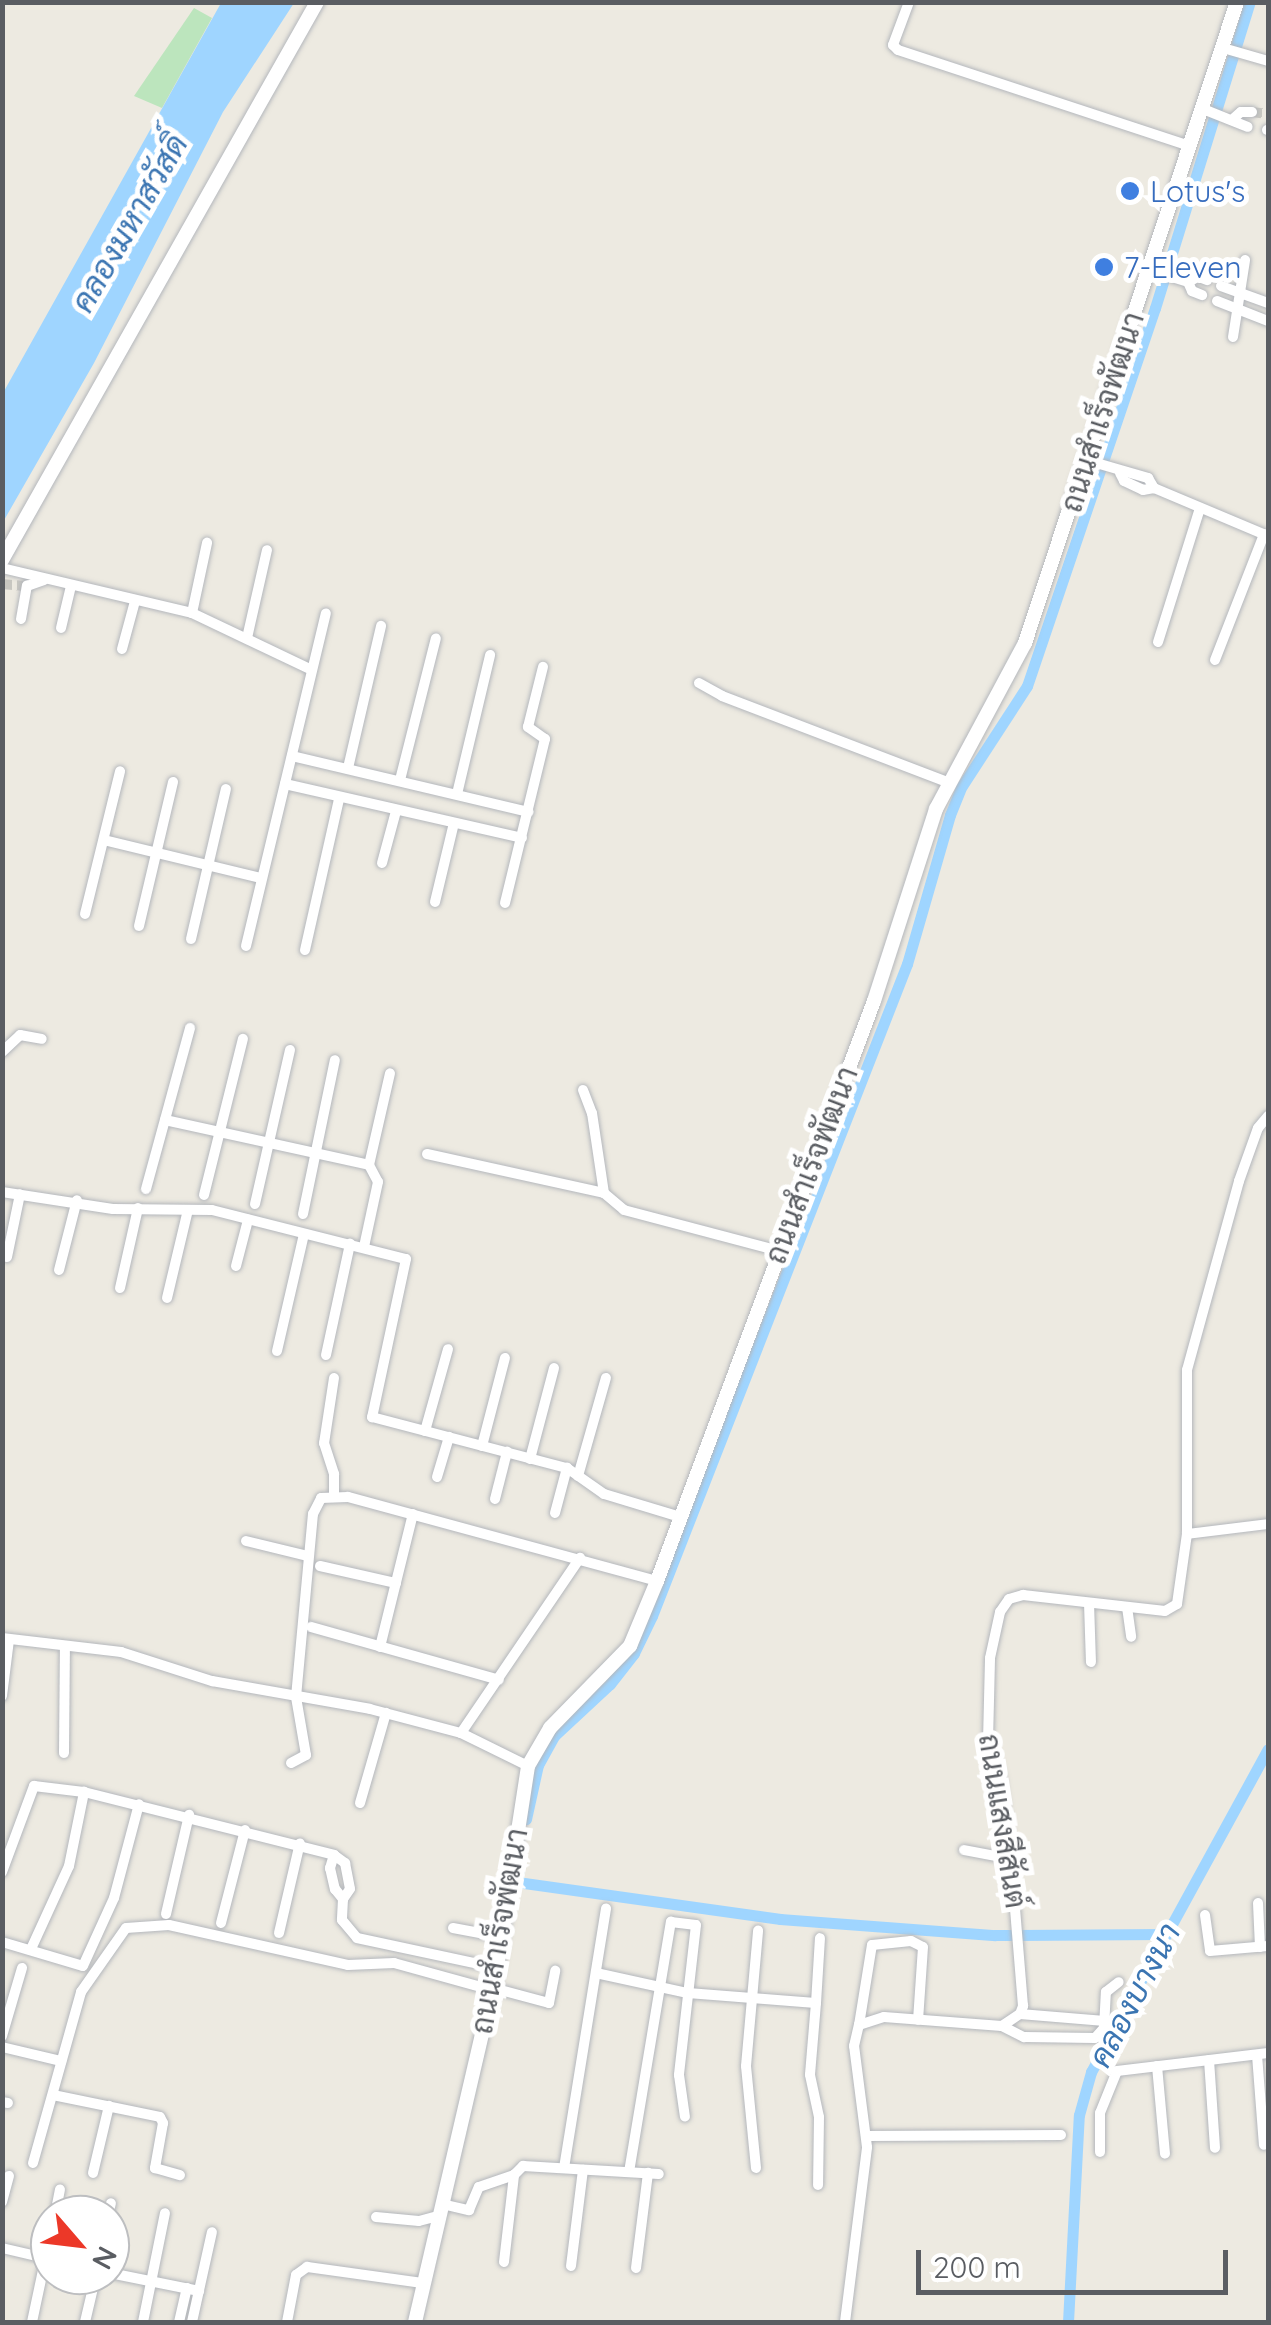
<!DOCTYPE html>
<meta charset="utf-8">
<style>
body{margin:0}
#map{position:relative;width:1271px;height:2325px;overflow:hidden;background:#edeae1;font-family:Quicksand,Sarabun,sans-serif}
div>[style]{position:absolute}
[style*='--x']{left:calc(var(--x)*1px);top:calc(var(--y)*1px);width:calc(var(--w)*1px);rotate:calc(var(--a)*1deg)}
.green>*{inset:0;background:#bce5bd}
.water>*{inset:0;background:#9fd5ff}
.canal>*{height:11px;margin:-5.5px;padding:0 5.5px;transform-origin:5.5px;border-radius:5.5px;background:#9fd5ff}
.minor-tunnel>*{height:10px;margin-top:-5px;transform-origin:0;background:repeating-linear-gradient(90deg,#c8c7c1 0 10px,transparent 0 15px)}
.roads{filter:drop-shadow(0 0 2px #b4b7bc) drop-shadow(0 0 2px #b4b7bc)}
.minor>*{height:10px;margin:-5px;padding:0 5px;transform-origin:5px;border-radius:5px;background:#fff}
.tertiary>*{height:14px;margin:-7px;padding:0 7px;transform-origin:7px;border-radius:7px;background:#fff}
.dots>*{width:28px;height:28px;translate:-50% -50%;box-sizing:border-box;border:5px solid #fff;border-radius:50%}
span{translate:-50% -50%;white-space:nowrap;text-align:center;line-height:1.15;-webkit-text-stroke:10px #fff;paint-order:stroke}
.shop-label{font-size:30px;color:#366cbe}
.left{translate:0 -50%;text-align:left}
.street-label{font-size:30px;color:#5a5d62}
.water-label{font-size:32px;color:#3b75b2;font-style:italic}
.frame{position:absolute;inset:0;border:5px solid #5a5d62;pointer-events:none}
.north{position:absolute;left:30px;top:2195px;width:100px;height:100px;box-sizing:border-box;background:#fff;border:2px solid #bdbec0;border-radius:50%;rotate:118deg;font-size:28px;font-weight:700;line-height:40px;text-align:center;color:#5a5d62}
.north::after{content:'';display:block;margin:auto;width:35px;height:45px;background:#ec3828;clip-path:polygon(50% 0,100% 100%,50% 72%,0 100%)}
.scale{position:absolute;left:916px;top:2250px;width:312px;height:45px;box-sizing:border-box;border:5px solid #5a5d62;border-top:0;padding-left:12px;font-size:30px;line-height:35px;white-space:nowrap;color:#5a5d62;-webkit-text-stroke:8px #fff;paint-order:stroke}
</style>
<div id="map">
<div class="green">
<i style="clip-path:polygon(194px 8px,212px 18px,162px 108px,134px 96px)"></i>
</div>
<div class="water">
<i style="clip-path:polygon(221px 3px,294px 3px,223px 112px,94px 363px,3px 522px,3px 393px)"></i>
</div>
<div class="canal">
<i style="--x:526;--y:1819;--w:55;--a:-77.5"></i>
<i style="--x:538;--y:1765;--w:33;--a:-61"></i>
<i style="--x:554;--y:1736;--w:76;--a:-42.9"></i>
<i style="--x:610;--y:1684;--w:39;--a:-52"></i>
<i style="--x:634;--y:1653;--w:41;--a:-64.1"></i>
<i style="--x:652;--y:1616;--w:700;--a:-68.64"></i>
<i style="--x:907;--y:964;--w:155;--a:-73.9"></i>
<i style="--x:950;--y:815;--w:31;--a:-68"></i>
<i style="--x:962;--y:786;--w:119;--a:-57"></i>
<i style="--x:1027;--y:686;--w:399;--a:-71.3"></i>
<i style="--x:1155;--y:308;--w:320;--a:-72.8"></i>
<i style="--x:519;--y:1867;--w:15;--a:98"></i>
<i style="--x:517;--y:1882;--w:266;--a:8"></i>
<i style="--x:780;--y:1919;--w:216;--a:4.3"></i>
<i style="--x:995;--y:1935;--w:170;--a:-0.3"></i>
<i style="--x:1068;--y:2322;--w:207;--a:-87"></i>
<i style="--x:1079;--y:2115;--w:45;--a:-74.4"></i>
<i style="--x:1091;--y:2072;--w:368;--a:-61.3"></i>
</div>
<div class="minor-tunnel">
<i style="--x:1252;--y:112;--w:16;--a:7"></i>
<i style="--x:2;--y:584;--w:25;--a:5"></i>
</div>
<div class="roads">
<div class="minor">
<i style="--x:909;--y:2;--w:46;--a:110.4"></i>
<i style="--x:893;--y:45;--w:7;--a:45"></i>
<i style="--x:898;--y:50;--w:307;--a:18.2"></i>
<i style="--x:1223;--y:48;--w:47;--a:16.1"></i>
<i style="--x:1203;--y:109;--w:48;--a:21.8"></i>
<i style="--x:1234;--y:118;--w:9;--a:-41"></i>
<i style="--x:1241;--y:112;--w:11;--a:0"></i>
<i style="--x:1267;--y:130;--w:1;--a:0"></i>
<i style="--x:1149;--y:270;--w:41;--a:17.1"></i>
<i style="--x:1188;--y:282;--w:10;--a:66"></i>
<i style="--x:1192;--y:291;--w:11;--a:22"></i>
<i style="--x:1188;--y:282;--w:11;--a:-34"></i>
<i style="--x:1197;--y:276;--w:11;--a:22"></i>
<i style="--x:1221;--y:286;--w:50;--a:19.9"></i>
<i style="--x:1217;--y:301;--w:55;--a:21.4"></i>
<i style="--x:1233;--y:337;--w:78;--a:-81.1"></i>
<i style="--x:1086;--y:460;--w:65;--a:16.2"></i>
<i style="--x:1148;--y:478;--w:12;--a:59"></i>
<i style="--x:1154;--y:488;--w:124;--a:22.8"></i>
<i style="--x:1120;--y:473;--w:9;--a:63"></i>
<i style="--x:1124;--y:481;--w:21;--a:25"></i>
<i style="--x:1143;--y:490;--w:11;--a:-10"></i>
<i style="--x:2;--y:568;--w:195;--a:13.3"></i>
<i style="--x:192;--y:613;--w:131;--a:25.4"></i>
<i style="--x:192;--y:613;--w:72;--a:-77.9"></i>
<i style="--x:21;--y:619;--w:34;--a:-80"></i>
<i style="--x:27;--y:586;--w:18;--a:-19"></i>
<i style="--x:61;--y:628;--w:43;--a:-76.6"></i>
<i style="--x:247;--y:638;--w:90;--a:-77.2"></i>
<i style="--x:1158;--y:642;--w:140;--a:-72.6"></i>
<i style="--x:122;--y:649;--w:50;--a:-74.8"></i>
<i style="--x:1215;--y:660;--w:135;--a:-68.7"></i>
<i style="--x:699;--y:683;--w:26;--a:29"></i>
<i style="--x:722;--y:696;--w:241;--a:20.9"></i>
<i style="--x:292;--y:756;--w:243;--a:13.3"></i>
<i style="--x:348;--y:768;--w:146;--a:-76.9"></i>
<i style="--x:400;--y:780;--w:146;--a:-75.8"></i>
<i style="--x:285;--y:784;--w:243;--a:12.8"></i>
<i style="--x:457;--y:794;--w:143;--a:-76.6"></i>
<i style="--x:104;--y:840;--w:162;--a:13.6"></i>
<i style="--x:382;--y:863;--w:54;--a:-74.9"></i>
<i style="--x:435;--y:902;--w:81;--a:-76.5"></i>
<i style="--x:505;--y:903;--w:169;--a:-76.3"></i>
<i style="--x:545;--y:739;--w:21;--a:-145"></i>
<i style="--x:528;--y:727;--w:62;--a:-76"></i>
<i style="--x:85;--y:914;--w:147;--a:-76.2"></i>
<i style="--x:139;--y:926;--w:148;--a:-76.7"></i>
<i style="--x:191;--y:939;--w:154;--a:-76.9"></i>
<i style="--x:246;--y:946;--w:342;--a:-76.5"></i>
<i style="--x:305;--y:950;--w:155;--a:-77.3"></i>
<i style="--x:2;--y:1052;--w:25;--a:-43"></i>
<i style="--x:20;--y:1035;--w:22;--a:10"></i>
<i style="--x:583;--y:1090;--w:25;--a:69"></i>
<i style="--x:592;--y:1113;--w:81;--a:81.5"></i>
<i style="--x:165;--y:1120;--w:209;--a:12.4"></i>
<i style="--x:369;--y:1165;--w:19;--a:62"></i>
<i style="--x:378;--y:1182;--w:66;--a:102.2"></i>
<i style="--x:427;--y:1154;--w:181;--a:12.4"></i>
<i style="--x:604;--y:1193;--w:26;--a:40"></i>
<i style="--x:624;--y:1210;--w:160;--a:14.8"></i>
<i style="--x:369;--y:1165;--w:94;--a:-77.1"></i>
<i style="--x:146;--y:1189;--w:167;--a:-74.7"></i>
<i style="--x:2;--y:1192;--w:112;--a:8.7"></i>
<i style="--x:113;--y:1209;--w:99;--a:0.6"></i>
<i style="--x:212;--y:1210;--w:200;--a:14.2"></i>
<i style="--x:406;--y:1259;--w:162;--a:102.1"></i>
<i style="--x:372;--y:1417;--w:202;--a:14.7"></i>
<i style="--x:567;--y:1468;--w:45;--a:35.1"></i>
<i style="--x:604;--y:1494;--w:76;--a:16.8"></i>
<i style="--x:204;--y:1195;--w:161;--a:-76"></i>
<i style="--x:255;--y:1204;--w:158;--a:-77.2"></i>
<i style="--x:303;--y:1214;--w:157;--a:-78.3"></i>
<i style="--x:7;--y:1257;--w:64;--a:-78.3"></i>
<i style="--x:236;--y:1266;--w:48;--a:-75.4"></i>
<i style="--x:59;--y:1270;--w:72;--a:-75.6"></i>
<i style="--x:120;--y:1288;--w:82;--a:-77.3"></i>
<i style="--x:167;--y:1298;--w:90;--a:-76.6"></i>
<i style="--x:277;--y:1351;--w:120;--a:-77"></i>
<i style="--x:326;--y:1355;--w:114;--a:-77.8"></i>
<i style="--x:334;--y:1378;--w:66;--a:98.7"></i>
<i style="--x:324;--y:1443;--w:33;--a:72"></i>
<i style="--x:334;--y:1474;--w:20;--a:90"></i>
<i style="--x:425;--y:1431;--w:85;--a:-74.3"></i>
<i style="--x:482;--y:1446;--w:91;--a:-75.4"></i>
<i style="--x:530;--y:1459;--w:94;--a:-75.2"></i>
<i style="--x:578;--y:1476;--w:102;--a:-74.1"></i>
<i style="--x:437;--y:1477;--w:42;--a:-73.3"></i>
<i style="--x:495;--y:1499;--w:49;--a:-75.7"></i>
<i style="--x:555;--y:1513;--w:47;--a:-75.1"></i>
<i style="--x:1187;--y:1534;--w:82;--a:-7"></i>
<i style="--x:246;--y:1541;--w:64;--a:13.6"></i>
<i style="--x:320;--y:1566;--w:78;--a:12.6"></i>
<i style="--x:1089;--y:1603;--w:59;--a:88.1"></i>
<i style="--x:1127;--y:1607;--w:30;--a:82"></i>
<i style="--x:311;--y:1627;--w:195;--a:15.7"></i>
<i style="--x:2;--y:1638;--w:120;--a:6.7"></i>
<i style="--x:121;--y:1652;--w:96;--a:17.7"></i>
<i style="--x:212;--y:1681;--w:160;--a:10"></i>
<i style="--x:370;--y:1709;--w:94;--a:14.8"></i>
<i style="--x:461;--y:1733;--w:75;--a:26.2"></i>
<i style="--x:380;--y:1647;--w:137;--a:-76.1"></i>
<i style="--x:2;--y:1696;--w:56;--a:-82.9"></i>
<i style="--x:461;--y:1733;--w:212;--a:-55.8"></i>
<i style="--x:64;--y:1753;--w:107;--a:-89.5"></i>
<i style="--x:291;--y:1763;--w:17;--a:-28"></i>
<i style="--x:306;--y:1755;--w:59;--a:-99.8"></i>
<i style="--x:296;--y:1697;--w:184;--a:-84.7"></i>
<i style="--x:313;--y:1514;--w:18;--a:-63"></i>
<i style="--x:321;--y:1498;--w:27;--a:-2"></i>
<i style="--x:348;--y:1497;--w:320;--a:15.2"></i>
<i style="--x:360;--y:1803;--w:94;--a:-73.9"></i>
<i style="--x:964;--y:1850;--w:48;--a:10.8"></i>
<i style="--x:334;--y:1855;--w:14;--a:107"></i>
<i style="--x:330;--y:1868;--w:22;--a:77"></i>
<i style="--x:335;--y:1889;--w:13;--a:51"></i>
<i style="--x:2;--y:1872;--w:92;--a:-69.6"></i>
<i style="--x:34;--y:1786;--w:50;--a:6.8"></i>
<i style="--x:84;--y:1792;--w:258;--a:14.1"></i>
<i style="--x:334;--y:1855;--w:14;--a:36"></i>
<i style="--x:345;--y:1863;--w:26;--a:79"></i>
<i style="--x:350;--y:1889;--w:12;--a:125"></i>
<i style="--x:343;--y:1899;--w:21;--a:93"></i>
<i style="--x:342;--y:1920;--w:23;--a:50"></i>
<i style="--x:357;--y:1938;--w:143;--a:12.1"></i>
<i style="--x:1258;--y:1903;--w:44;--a:87.4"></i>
<i style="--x:166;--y:1914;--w:102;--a:-76.9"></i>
<i style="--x:1205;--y:1915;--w:36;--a:82"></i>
<i style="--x:1210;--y:1951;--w:58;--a:-4.9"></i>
<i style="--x:221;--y:1923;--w:96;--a:-75.5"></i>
<i style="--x:453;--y:1928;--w:49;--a:10.6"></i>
<i style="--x:279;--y:1933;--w:92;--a:-76.9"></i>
<i style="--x:2;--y:1942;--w:84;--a:16.5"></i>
<i style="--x:83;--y:1966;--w:75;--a:-65.5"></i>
<i style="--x:114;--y:1898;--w:97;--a:-75.1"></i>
<i style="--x:31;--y:1949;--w:91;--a:-65.4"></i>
<i style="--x:69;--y:1866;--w:76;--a:-78.5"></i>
<i style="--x:596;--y:1973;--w:94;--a:12.3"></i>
<i style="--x:688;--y:1993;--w:128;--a:4.5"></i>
<i style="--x:816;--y:2003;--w:72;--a:94.8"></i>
<i style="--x:810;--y:2075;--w:43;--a:77.9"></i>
<i style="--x:819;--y:2117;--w:68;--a:90.8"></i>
<i style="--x:493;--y:1988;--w:58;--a:15"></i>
<i style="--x:549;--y:2003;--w:33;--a:-79"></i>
<i style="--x:816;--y:2003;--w:65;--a:-86.5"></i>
<i style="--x:1020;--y:2014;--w:85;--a:4.7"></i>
<i style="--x:859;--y:2025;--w:81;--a:-80.8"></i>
<i style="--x:872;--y:1945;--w:39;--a:-6"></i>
<i style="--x:911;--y:1941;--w:13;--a:27"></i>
<i style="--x:923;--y:1947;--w:73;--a:93.9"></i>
<i style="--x:1002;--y:2026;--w:25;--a:27"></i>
<i style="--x:1024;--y:2037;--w:71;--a:0.8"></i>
<i style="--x:1095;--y:2038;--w:13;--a:-48"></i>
<i style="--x:1104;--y:2028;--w:36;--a:-87"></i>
<i style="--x:1106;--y:1992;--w:16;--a:-38"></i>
<i style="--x:2;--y:2036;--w:71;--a:-73.6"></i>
<i style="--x:2;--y:2047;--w:61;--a:13.3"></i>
<i style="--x:1257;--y:2055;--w:90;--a:85.6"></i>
<i style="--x:1209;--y:2060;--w:88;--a:86.1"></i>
<i style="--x:1157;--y:2066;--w:88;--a:84.8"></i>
<i style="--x:53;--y:2095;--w:109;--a:11.6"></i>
<i style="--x:160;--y:2117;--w:7;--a:63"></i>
<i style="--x:163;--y:2123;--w:46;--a:100.1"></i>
<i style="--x:155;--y:2168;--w:26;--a:16"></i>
<i style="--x:2;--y:2102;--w:6;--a:9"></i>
<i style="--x:867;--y:2136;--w:194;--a:-0.3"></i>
<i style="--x:1100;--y:2152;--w:39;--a:-90"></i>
<i style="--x:1100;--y:2113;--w:45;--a:-68"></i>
<i style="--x:1117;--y:2071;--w:152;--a:-6.8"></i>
<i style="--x:33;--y:2163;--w:178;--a:-74.3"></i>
<i style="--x:81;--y:1992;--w:78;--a:-54.9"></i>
<i style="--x:126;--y:1928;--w:43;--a:-4"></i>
<i style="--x:169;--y:1925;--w:183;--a:12.6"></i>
<i style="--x:348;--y:1965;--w:46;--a:-2.5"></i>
<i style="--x:394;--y:1963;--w:102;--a:15.4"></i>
<i style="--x:564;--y:2168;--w:263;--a:-80.8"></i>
<i style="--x:756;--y:2168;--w:102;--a:-95.6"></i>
<i style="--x:746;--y:2066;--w:136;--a:-84.9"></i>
<i style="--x:629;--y:2172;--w:254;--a:-80.5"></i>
<i style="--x:671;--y:1922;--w:25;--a:7"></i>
<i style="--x:696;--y:1925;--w:151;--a:96.5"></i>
<i style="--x:679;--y:2075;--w:42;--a:81.9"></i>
<i style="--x:93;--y:2173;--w:69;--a:-76.6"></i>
<i style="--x:2;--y:2202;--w:27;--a:-75"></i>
<i style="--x:442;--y:2204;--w:28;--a:13"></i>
<i style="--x:469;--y:2210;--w:25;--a:-67"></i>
<i style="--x:479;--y:2187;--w:37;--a:-19"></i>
<i style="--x:514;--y:2175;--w:13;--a:-45"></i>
<i style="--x:523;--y:2166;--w:136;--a:3.4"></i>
<i style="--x:55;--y:2215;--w:26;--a:-79"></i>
<i style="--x:108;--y:2215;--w:12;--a:-76"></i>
<i style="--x:376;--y:2217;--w:43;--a:5.3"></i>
<i style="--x:419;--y:2221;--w:20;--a:-15"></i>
<i style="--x:2;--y:2248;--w:48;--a:13.2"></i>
<i style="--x:504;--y:2262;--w:88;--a:-83.4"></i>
<i style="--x:571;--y:2266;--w:97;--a:-82.9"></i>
<i style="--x:636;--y:2268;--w:96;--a:-82.8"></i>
<i style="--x:110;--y:2273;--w:91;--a:11.4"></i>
<i style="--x:32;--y:2322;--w:87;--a:-78"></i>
<i style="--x:85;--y:2322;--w:48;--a:-76.8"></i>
<i style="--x:143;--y:2322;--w:111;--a:-78.6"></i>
<i style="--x:179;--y:2322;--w:35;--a:-77"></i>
<i style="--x:192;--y:2322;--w:92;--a:-77.5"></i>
<i style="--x:287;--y:2322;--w:48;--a:-79.2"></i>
<i style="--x:296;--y:2275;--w:14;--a:-36"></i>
<i style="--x:307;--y:2267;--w:117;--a:7.9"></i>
<i style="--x:845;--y:2322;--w:176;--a:-82.8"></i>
<i style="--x:867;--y:2147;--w:102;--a:-97.3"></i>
<i style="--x:854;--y:2046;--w:22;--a:-77"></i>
<i style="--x:859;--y:2025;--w:26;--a:-18"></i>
<i style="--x:884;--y:2017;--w:118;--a:4.4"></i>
<i style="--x:1002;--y:2026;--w:22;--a:-34"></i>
<i style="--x:1020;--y:2014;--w:9;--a:-69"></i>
<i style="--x:1023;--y:2006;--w:147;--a:-94.7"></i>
<i style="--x:1011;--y:1859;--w:83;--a:-97.6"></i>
<i style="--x:1000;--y:1777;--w:38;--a:-108"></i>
<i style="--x:988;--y:1741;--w:83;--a:-88.6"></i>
<i style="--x:990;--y:1658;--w:47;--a:-77.7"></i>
<i style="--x:1000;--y:1612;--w:16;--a:-55"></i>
<i style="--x:1009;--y:1599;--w:15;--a:-16"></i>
<i style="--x:1023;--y:1595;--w:143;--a:6.4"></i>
<i style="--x:1165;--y:1611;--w:14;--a:-30"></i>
<i style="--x:1177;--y:1604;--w:71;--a:-81.9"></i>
<i style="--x:1187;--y:1534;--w:164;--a:-90"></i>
<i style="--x:1187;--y:1370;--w:196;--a:-74.6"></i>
<i style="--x:1239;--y:1181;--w:56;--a:-70.3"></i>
<i style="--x:1258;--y:1128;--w:16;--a:-50"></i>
</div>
<div class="tertiary">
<i style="--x:2;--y:560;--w:641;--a:-60.55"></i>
<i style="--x:415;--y:2322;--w:358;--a:-76.9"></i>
<i style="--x:496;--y:1973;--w:209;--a:-81.2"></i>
<i style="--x:528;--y:1766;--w:44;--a:-59.9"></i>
<i style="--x:550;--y:1728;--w:115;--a:-45.7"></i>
<i style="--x:630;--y:1646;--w:70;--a:-67.4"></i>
<i style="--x:657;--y:1581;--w:619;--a:-69.49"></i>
<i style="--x:874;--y:1001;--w:202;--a:-72.1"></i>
<i style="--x:936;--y:809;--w:188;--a:-61.8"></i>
<i style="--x:1025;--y:643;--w:675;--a:-71.7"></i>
</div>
</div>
<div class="dots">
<i style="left:1130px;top:191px;background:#3f7fe0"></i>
<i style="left:1104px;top:267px;background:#3f7fe0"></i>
</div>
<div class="shop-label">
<span class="left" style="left:1150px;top:191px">Lotus's</span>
<span class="left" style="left:1124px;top:267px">7-Eleven</span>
</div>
<div class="street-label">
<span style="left:1102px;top:412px;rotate:-72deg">ถนนสำเร็จพัฒนา</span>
<span style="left:811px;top:1165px;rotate:-69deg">ถนนสำเร็จพัฒนา</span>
<span style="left:1003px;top:1821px;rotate:81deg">ถนนแสงสีสันต์</span>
<span style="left:499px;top:1931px;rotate:-80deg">ถนนสำเร็จพัฒนา</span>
</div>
<div class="water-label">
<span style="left:129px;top:223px;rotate:-60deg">คลองมหาสวัสดิ์</span>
<span style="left:1134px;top:1995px;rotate:-62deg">คลองบางนา</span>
</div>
<div class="frame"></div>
<div class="north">N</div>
<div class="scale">200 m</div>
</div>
